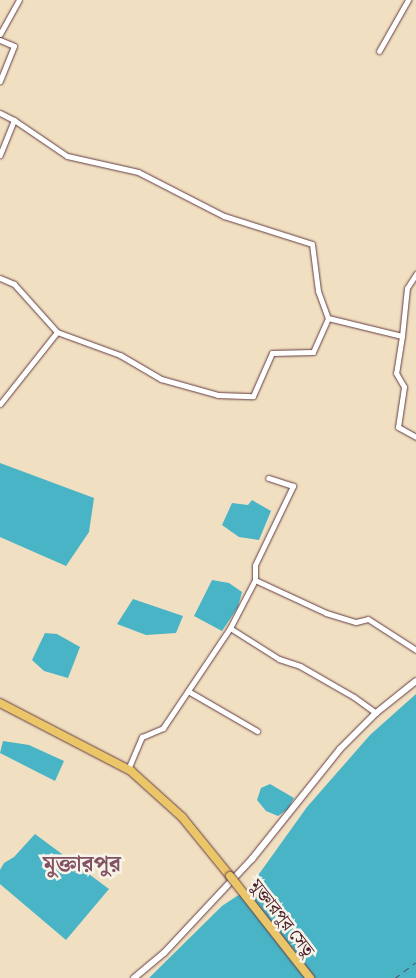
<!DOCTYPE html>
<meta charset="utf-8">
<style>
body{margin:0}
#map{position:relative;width:416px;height:978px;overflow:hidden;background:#f1dfc1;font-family:Alegreya,"Noto Serif Bengali",serif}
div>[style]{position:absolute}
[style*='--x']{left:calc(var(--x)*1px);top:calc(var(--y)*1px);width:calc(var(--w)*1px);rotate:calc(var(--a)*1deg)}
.water>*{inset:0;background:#49b4c6}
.ferry>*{height:1px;margin-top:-0.5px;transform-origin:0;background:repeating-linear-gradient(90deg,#4a5361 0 6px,transparent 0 11px)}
.roads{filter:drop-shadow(0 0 1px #633c42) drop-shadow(0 0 1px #633c42)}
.minor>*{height:5px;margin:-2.5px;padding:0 2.5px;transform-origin:2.5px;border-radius:2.5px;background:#fff}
.tertiary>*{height:6px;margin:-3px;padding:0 3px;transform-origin:3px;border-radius:3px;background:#fff}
.primary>*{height:8px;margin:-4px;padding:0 4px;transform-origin:4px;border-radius:4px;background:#ebc669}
.bridges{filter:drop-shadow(0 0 1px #633c42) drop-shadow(0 0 1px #633c42)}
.primary-bridge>*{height:8px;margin:-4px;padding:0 4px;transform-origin:4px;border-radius:4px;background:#ebc669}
span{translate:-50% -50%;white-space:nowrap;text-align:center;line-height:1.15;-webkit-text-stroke:5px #f7f3e8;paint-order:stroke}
.street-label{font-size:18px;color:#4a1f2b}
.district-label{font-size:22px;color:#815264;font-weight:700}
</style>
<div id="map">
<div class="water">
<i style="clip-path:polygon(0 463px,94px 498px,89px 532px,66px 566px,0 537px)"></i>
<i style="clip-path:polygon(252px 500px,271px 511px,259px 540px,239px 537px,222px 525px,232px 503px,248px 505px)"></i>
<i style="clip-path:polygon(212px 580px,229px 583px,242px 592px,238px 607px,222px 631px,194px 616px)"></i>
<i style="clip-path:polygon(133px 599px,183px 616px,176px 633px,146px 635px,117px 624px)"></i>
<i style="clip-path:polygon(45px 633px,57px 634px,80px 647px,68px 678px,44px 671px,32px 660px)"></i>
<i style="clip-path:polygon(416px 694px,416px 978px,149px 978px,222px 906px,249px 888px,307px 807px,370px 735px)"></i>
<i style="clip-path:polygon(3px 741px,29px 745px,64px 761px,55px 781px,0 753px)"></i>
<i style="clip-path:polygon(270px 784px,294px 798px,288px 809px,278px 816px,266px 811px,257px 800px,261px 788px)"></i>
<i style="clip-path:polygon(35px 834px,109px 889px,66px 940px,0 884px,0 870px,4px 863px,14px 857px)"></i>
</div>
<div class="ferry">
<i style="--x:395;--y:978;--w:26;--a:-37"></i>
</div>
<div class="roads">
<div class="minor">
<i style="--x:0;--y:34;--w:39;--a:-61"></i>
<i style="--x:0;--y:40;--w:15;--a:23"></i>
<i style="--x:14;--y:46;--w:38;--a:112"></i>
<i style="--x:379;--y:51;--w:59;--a:-60.4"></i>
<i style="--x:0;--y:113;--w:16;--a:27"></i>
<i style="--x:14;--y:120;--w:38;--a:112"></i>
<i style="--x:14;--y:120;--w:64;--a:34.2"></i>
<i style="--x:67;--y:156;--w:73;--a:12.7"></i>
<i style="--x:138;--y:172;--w:97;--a:27.1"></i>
<i style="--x:224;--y:216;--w:92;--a:17.7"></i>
<i style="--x:312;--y:244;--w:47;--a:82.7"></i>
<i style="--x:318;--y:291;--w:29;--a:70"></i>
<i style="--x:0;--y:278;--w:15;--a:23"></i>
<i style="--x:14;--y:284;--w:64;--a:48.1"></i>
<i style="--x:402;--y:336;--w:37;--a:99"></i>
<i style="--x:396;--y:373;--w:16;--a:60"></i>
<i style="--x:404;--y:387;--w:40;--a:98.5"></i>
<i style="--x:398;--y:427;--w:21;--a:29"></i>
<i style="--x:0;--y:404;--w:92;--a:-51.6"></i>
<i style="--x:57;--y:332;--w:67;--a:20.1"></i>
<i style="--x:120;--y:355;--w:48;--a:30.3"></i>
<i style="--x:161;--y:379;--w:59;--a:15.7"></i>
<i style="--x:218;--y:395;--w:35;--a:2"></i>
<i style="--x:253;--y:396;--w:47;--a:-66.2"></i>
<i style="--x:272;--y:353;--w:41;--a:-1.4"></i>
<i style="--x:313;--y:352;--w:37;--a:-66"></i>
<i style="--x:328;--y:318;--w:76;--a:13.7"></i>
<i style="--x:402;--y:336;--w:48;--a:-84.1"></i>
<i style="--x:407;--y:288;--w:17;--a:-57"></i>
<i style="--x:255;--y:580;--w:78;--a:24.9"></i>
<i style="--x:326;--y:613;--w:31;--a:17"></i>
<i style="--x:356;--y:622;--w:12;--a:-14"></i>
<i style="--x:368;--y:619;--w:57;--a:32.9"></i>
<i style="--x:230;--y:628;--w:54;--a:-62.5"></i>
<i style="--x:255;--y:580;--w:15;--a:-90"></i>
<i style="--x:255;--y:565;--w:88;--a:-64.3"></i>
<i style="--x:293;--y:486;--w:26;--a:-162"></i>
<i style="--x:188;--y:691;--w:80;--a:30.1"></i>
<i style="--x:131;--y:770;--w:4;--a:-124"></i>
<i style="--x:129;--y:767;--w:33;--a:-67"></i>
<i style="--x:142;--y:737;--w:23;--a:-23"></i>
<i style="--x:163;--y:728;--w:120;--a:-56.2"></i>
<i style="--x:230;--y:628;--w:58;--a:32.3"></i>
<i style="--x:279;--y:659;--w:22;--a:18"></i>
<i style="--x:300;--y:666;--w:62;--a:29.9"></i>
<i style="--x:354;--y:697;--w:27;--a:36"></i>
</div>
<div class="tertiary">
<i style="--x:134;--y:978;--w:39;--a:-40"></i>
<i style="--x:164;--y:953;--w:129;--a:-46.9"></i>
<i style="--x:252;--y:859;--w:141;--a:-51.3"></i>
<i style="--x:340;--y:749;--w:51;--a:-45"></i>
<i style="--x:376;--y:713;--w:51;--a:-38.7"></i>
</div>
<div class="primary">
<i style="--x:0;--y:703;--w:148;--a:27.4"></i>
<i style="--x:131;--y:771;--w:69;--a:42"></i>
<i style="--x:182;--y:817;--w:76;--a:50.9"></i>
</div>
</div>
<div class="bridges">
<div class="primary-bridge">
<i style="--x:230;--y:876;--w:130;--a:51.9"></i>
</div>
</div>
<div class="street-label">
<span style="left:282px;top:918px;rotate:52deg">মুক্তারপুর সেতু</span>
</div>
<div class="district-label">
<span style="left:82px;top:865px">মুক্তারপুর</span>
</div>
</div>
